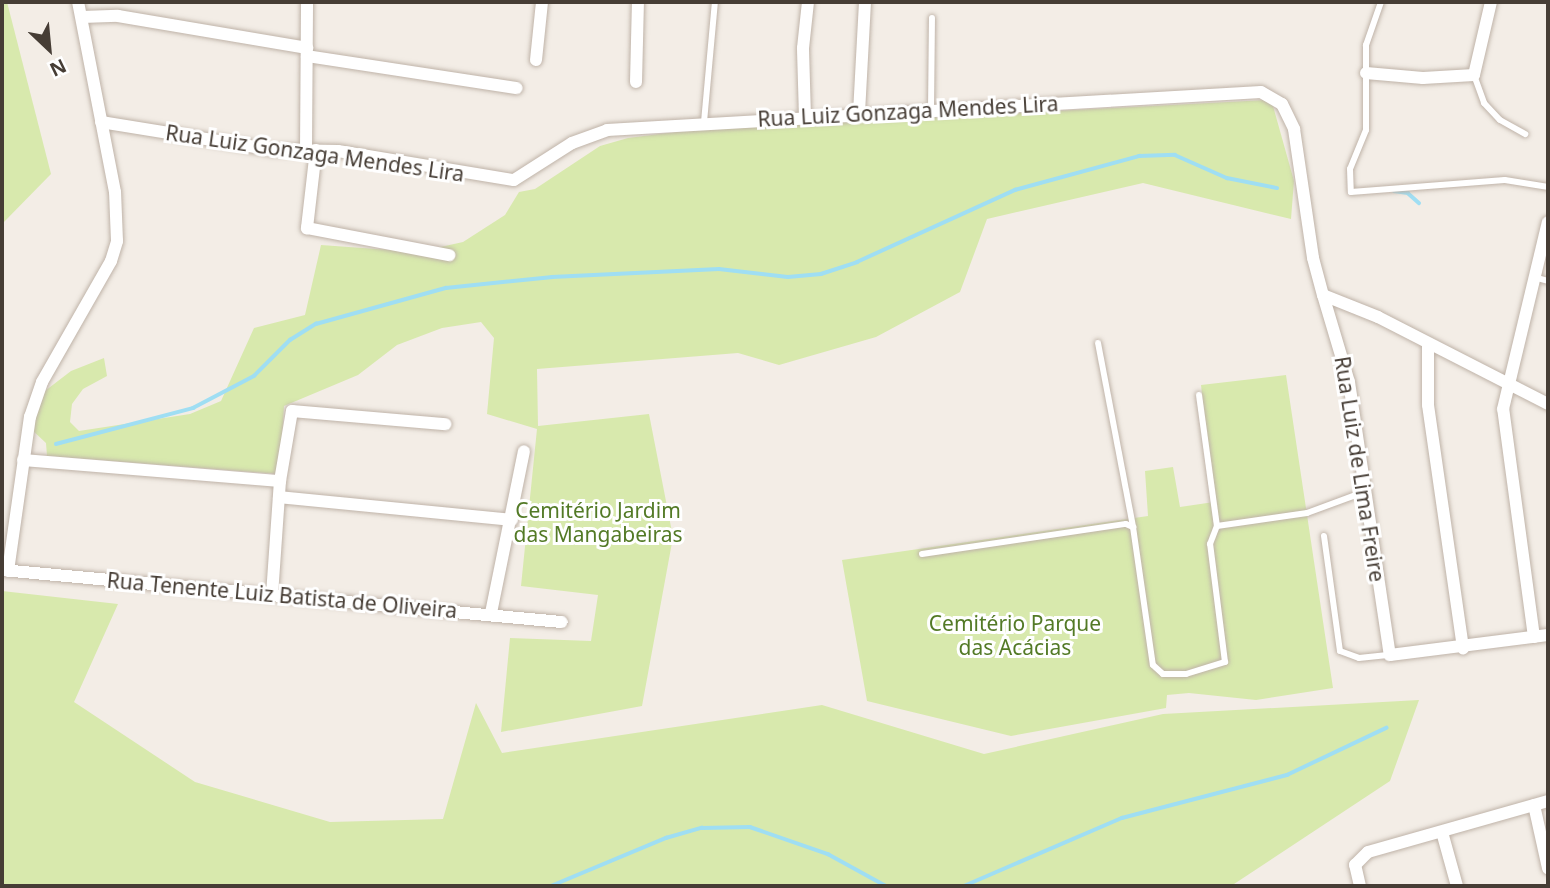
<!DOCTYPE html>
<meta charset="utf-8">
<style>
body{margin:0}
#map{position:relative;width:1550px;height:888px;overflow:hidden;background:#f3ede6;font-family:"Noto Sans",sans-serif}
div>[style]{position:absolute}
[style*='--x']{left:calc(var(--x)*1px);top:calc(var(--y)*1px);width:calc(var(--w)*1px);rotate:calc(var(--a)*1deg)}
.green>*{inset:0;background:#d8e9ad}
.stream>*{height:3.5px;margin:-1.75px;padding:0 1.75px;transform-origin:1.75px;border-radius:1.75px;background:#9fdef3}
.roads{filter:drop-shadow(0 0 2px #bfb3a8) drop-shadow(0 0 2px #bfb3a8)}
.lane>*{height:6px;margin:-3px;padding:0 3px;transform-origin:3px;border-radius:3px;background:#fff}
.street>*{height:12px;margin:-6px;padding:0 6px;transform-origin:6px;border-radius:6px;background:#fff}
span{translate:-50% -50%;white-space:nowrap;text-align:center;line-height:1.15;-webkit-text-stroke:6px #fff;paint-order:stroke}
.street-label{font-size:21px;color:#463d35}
.park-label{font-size:21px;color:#537a26}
.frame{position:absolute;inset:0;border:4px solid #463d35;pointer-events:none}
.north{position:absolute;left:14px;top:14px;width:70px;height:70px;-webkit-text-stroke:5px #fff;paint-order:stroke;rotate:154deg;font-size:19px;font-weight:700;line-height:28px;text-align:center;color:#463d35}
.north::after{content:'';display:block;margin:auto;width:24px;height:32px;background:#463d35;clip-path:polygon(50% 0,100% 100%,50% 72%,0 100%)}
</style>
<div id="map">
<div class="green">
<i style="clip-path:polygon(2px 2px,7px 2px,51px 174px,2px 224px)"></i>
<i style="clip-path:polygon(1266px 100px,1273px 106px,1294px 181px,1291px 219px,1143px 183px,987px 219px,960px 292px,876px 337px,779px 365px,738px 353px,537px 369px,538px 426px,649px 414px,673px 537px,642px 706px,501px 732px,510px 638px,591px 641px,598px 595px,521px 586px,537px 429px,487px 414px,494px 338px,481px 322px,442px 328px,397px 345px,358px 375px,284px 406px,280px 474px,47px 456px,46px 443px,31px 429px,41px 394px,71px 371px,104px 358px,107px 376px,83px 389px,72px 404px,70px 422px,79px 431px,190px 414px,221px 401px,254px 328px,305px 315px,321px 245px,418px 252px,463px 242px,505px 215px,519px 192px,535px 189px,600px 146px,628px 138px,691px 130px)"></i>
<i style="clip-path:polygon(1286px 375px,1333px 688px,1256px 700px,1189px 693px,1167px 695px,1166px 708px,1011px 736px,867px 701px,842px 560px,1148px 516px,1145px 471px,1173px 467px,1180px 507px,1214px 502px,1201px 385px)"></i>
<i style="clip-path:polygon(2px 591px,118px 604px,74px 702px,195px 782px,330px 822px,443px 819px,476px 703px,502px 753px,822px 705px,984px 754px,1163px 714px,1419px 700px,1390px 781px,1231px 886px,2px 886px)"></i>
</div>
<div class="stream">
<i style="--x:1394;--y:191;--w:14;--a:8"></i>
<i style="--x:1408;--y:193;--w:15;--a:42"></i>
<i style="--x:56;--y:444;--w:142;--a:-14.7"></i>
<i style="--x:193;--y:408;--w:69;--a:-27.7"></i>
<i style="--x:254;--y:376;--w:51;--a:-45"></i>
<i style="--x:290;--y:340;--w:31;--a:-32"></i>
<i style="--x:316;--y:324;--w:135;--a:-15.5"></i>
<i style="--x:446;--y:288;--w:107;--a:-5.9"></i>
<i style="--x:552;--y:277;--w:167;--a:-2.7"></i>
<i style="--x:719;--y:269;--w:69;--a:6.6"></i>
<i style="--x:788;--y:277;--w:33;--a:-5"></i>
<i style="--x:821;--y:274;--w:38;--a:-18"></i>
<i style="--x:857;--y:262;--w:174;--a:-24.5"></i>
<i style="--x:1015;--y:190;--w:129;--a:-15.3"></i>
<i style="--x:1139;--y:156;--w:36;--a:-2"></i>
<i style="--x:1175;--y:155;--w:57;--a:23.9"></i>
<i style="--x:1227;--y:178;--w:51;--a:11.3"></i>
<i style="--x:551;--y:886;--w:125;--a:-22.7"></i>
<i style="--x:666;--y:838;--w:37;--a:-16"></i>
<i style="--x:702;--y:828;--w:48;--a:-1.2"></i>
<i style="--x:750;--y:827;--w:83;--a:19.1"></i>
<i style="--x:828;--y:854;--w:66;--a:28.9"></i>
<i style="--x:964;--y:886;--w:172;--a:-23.3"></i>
<i style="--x:1122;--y:818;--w:171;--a:-14.6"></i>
<i style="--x:1287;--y:775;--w:110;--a:-25.4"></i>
</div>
<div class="roads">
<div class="lane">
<i style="--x:1381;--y:2;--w:46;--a:109.2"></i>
<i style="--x:1366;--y:45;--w:85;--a:90"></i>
<i style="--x:1366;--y:130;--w:42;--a:112.3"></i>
<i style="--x:1350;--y:169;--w:23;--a:88"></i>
<i style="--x:1351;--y:192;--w:154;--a:-4.5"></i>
<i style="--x:1505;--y:180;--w:44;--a:9.2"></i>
<i style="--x:1474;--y:75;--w:30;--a:70"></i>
<i style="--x:1484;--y:103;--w:23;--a:47"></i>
<i style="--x:1500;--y:120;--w:29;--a:29"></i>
<i style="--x:931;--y:111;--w:93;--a:-89.4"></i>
<i style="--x:704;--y:122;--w:121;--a:-84.8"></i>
<i style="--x:1537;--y:278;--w:11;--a:15"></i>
<i style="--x:1098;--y:343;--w:187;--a:79.2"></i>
<i style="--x:1199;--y:395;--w:132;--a:82.2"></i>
<i style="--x:1324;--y:536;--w:116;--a:82.1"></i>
<i style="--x:1340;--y:651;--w:20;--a:20"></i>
<i style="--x:1359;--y:658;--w:31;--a:-6"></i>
<i style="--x:922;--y:554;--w:206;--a:-8.4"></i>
<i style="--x:1126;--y:524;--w:8;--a:23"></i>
<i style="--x:1133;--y:527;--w:139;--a:81.8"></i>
<i style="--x:1153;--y:665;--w:13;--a:42"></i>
<i style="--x:1163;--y:674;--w:23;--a:0"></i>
<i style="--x:1186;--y:674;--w:41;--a:-17.1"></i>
<i style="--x:1225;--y:662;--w:119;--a:-97.2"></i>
<i style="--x:1210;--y:544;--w:19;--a:-69"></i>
<i style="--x:1217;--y:526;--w:91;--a:-8.2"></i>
<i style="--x:1307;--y:513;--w:61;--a:-20.2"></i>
</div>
<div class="street">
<i style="--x:82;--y:17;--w:36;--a:-2"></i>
<i style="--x:118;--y:16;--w:192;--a:9.6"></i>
<i style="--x:307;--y:56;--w:212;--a:8.7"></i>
<i style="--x:536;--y:60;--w:58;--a:-84.1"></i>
<i style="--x:1366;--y:73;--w:57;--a:5"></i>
<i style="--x:1423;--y:78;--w:51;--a:-3.4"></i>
<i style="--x:1474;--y:75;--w:75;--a:-76.9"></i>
<i style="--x:636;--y:82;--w:80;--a:-88.6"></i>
<i style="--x:859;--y:113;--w:111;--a:-86.9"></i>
<i style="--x:805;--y:117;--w:69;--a:-91.7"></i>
<i style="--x:803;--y:48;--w:46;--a:-83.8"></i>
<i style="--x:101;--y:122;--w:175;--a:9.2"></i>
<i style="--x:274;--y:150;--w:64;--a:0.9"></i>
<i style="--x:338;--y:151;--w:178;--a:9.4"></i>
<i style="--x:514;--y:180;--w:69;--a:-32.5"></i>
<i style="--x:572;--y:143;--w:37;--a:-20"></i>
<i style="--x:607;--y:130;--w:655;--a:-3.33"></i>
<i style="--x:1261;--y:92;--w:24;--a:30"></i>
<i style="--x:1282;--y:104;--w:28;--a:64"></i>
<i style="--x:1294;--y:129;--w:130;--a:81.6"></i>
<i style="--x:1313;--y:258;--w:38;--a:75"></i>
<i style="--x:1323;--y:295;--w:59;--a:21.8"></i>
<i style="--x:1378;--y:317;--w:191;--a:27.1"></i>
<i style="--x:306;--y:150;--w:148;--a:-89.6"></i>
<i style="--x:316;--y:150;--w:79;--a:96.6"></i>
<i style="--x:307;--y:228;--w:145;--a:10.8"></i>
<i style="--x:1323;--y:295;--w:91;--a:73.4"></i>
<i style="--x:1349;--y:382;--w:276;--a:81.5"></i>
<i style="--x:1390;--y:655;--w:159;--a:-7.2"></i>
<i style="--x:1428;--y:344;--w:61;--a:90"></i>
<i style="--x:1428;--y:405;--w:246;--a:81.8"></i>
<i style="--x:23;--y:460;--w:258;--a:4.7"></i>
<i style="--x:279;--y:497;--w:234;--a:5.6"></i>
<i style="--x:2;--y:570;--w:562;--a:5.31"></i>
<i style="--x:8;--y:571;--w:156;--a:-81.9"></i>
<i style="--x:30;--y:417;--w:37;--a:-71"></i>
<i style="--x:42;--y:382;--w:139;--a:-60.3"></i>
<i style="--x:111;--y:261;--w:21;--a:-73"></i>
<i style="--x:117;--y:241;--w:49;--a:-92.3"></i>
<i style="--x:115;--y:192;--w:194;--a:-101"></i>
<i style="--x:272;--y:595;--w:114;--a:-86"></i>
<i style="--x:280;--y:481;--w:71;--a:-80.3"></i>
<i style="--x:292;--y:411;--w:154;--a:4.9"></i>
<i style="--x:491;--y:613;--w:165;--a:-78.5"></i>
<i style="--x:1534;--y:637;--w:230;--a:-97.7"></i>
<i style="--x:1503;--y:409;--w:192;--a:-76.5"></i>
<i style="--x:1534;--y:805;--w:65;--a:77.5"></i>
<i style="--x:1442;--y:832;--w:56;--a:74.5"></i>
<i style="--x:1360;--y:886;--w:22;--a:-103"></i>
<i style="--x:1355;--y:865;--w:18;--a:-45"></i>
<i style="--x:1368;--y:852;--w:187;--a:-15.8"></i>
</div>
</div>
<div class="street-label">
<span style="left:908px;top:111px;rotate:-3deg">Rua Luiz Gonzaga Mendes Lira</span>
<span style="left:315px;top:153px;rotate:8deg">Rua Luiz Gonzaga Mendes Lira</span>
<span style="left:1360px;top:469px;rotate:81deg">Rua Luiz de Lima Freire</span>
<span style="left:282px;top:595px;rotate:5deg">Rua Tenente Luiz Batista de Oliveira</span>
</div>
<div class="park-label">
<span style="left:598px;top:522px">Cemitério Jardim<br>das Mangabeiras</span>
<span style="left:1015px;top:635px">Cemitério Parque<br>das Acácias</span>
</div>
<div class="frame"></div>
<div class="north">N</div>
</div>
